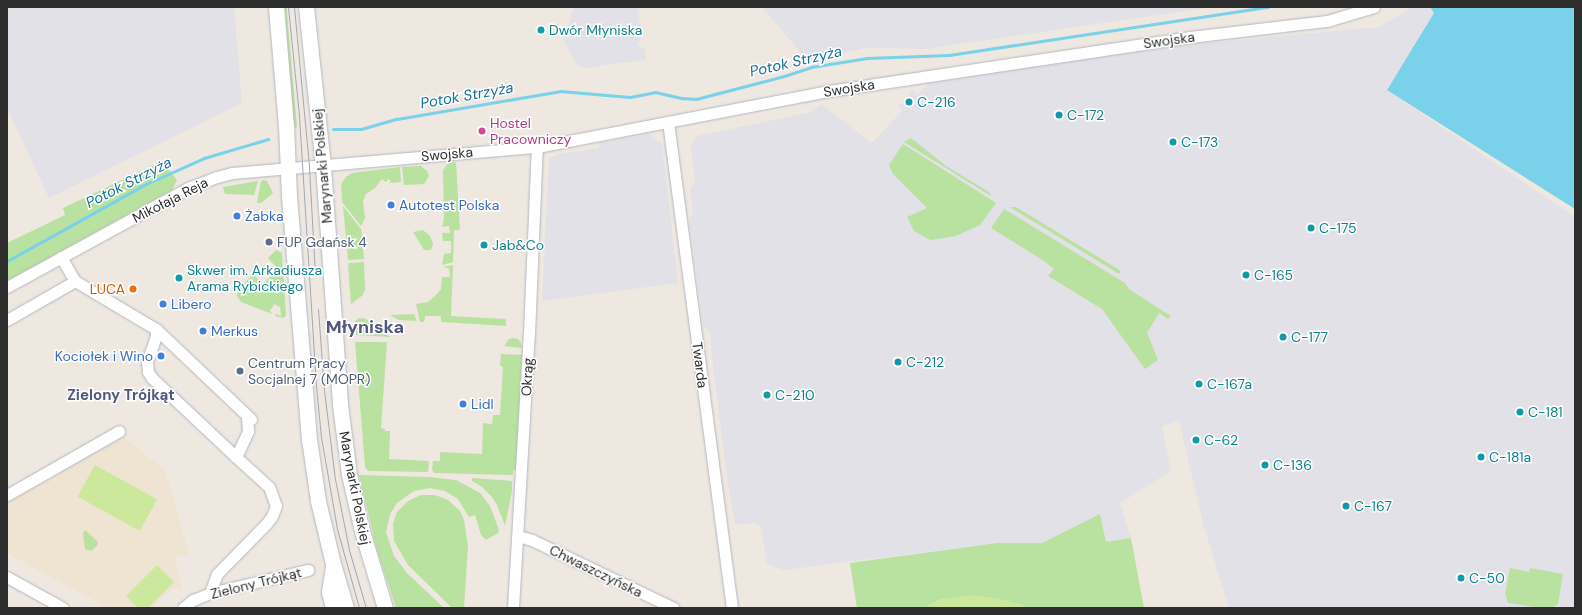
<!DOCTYPE html>
<meta charset="utf-8">
<style>
body{margin:0}
#map{position:relative;width:1582px;height:615px;overflow:hidden;background:#eee8e1;font-family:"DM Sans",sans-serif}
div>[style]{position:absolute}
[style*='--x']{left:calc(var(--x)*1px);top:calc(var(--y)*1px);width:calc(var(--w)*1px);rotate:calc(var(--a)*1deg)}
.industrial>*{inset:0;background:#e2e1e7}
.education>*{inset:0;background:#eee4d1}
.green>*{inset:0;background:#b9e1a0}
.pitch>*{inset:0;background:#cbe89d;transform-origin:0 0}
.water>*{inset:0;background:#79d1ea}
.stream>*{height:3px;margin:-1.5px;padding:0 1.5px;transform-origin:1.5px;border-radius:1.5px;background:#79d1ea}
.roads{filter:drop-shadow(0 0 1px #b4b7c0) drop-shadow(0 0 1px #b4b7c0)}
.street>*{height:11px;margin:-5.5px;padding:0 5.5px;transform-origin:5.5px;border-radius:5.5px;background:#fff}
.secondary>*{height:15px;margin:-7.5px;padding:0 7.5px;transform-origin:7.5px;border-radius:7.5px;background:#fff}
.tram>*{height:1px;margin:-0.5px;padding:0 0.5px;transform-origin:0.5px;border-radius:0.5px;background:#a3a7b6}
.dots>*{width:11px;height:11px;translate:-50% -50%;box-sizing:border-box;border:2px solid #fff;border-radius:50%}
span{translate:-50% -50%;white-space:nowrap;text-align:center;line-height:1.15;-webkit-text-stroke:3px #fff;paint-order:stroke}
.culture-label{font-size:14px;color:#0d838f}
.left{translate:0 -50%;text-align:left}
.street-label{font-size:14px;color:#2d2d2d}
.hotel-label{font-size:14px;color:#b23c85}
.shop-label{font-size:14px;color:#366cbe}
.right{translate:-100% -50%;text-align:right}
.service-label{font-size:14px;color:#4e5e75}
.food-label{font-size:14px;color:#c56008}
.water-label{font-size:15px;color:#14729b;font-style:italic}
.neighbourhood-label{font-size:15px;color:#4f597d;font-weight:700}
.district-label{font-size:18px;color:#4f597d;font-weight:700}
.frame{position:absolute;inset:0;border:8px solid #2d2d2d;pointer-events:none}
</style>
<div id="map">
<div class="industrial">
<i style="clip-path:polygon(7px 7px,234px 7px,242px 103px,49px 198px,7px 108px)"></i>
<i style="clip-path:polygon(574px 7px,637px 7px,642px 34px,638px 45px,645px 50px,646px 60px,601px 65px,598px 67px,588px 68px,577px 65px,563px 40px)"></i>
<i style="clip-path:polygon(762px 7px,1213px 7px,946px 46px,926px 49px,865px 48px,808px 61px)"></i>
<i style="clip-path:polygon(1413px 7px,1430px 7px,1434px 13px,1387px 90px,1575px 217px,1575px 608px,1229px 608px,1204px 527px,1179px 421px,1162px 426px,1171px 471px,1120px 503px,1131px 538px,1106px 542px,1100px 514px,1042px 543px,997px 543px,784px 570px,767px 564px,761px 526px,754px 523px,735px 525px,726px 470px,711px 349px,711px 335px,703px 324px,689px 219px,693px 213px,690px 188px,695px 182px,691px 145px,697px 136px,812px 112px,821px 104px,872px 143px,902px 111px,898px 107px,912px 90px,917px 95px,930px 82px,1185px 45px,1368px 28px,1375px 29px)"></i>
<i style="clip-path:polygon(649px 134px,662px 144px,678px 283px,542px 301px,549px 158px,559px 154px,599px 148px,599px 143px)"></i>
</div>
<div class="education">
<i style="clip-path:polygon(121px 435px,165px 470px,189px 554px,175px 557px,182px 589px,172px 589px,152px 608px,108px 608px,7px 553px,7px 502px,10px 497px)"></i>
</div>
<div class="green">
<i style="clip-path:polygon(285px 7px,287px 7px,287px 13px,297px 127px,294px 128px)"></i>
<i style="clip-path:polygon(911px 138px,946px 166px,989px 192px,991px 196px,904px 142px)"></i>
<i style="clip-path:polygon(903px 144px,996px 203px,980px 225px,956px 236px,930px 240px,914px 231px,907px 217px,927px 208px,893px 174px,889px 165px)"></i>
<i style="clip-path:polygon(162px 161px,177px 180px,172px 190px,7px 281px,7px 243px,65px 215px,63px 208px)"></i>
<i style="clip-path:polygon(456px 162px,460px 230px,454px 230px,453px 262px,442px 265px,444px 254px,451px 253px,451px 241px,443px 241px,442px 233px,450px 233px,449px 226px,442px 227px,444px 219px,443px 170px,448px 163px)"></i>
<i style="clip-path:polygon(421px 166px,427px 171px,429px 176px,424px 184px,404px 185px,402px 167px)"></i>
<i style="clip-path:polygon(400px 167px,401px 182px,389px 183px,391px 181px,388px 179px,386px 182px,382px 179px,375px 188px,366px 194px,363px 201px,365px 218px,361px 226px,342px 202px,341px 184px,346px 177px,352px 173px)"></i>
<i style="clip-path:polygon(264px 180px,267px 181px,273px 193px,261px 203px,257px 203px,261px 181px)"></i>
<i style="clip-path:polygon(258px 181px,254px 195px,225px 194px,223px 187px)"></i>
<i style="clip-path:polygon(343px 206px,361px 229px,364px 259px,349px 260px,348px 259px)"></i>
<i style="clip-path:polygon(1010px 207px,1016px 207px,1121px 271px,1119px 274px)"></i>
<i style="clip-path:polygon(1004px 209px,1125px 283px,1130px 290px,1171px 316px,1168px 319px,1159px 313px,1147px 333px,1158px 360px,1145px 369px,1102px 309px,1048px 276px,1054px 269px,1044px 261px,991px 228px)"></i>
<i style="clip-path:polygon(423px 230px,430px 236px,433px 243px,431px 250px,424px 250px,413px 232px)"></i>
<i style="clip-path:polygon(276px 250px,282px 253px,286px 315px,284px 318px,275px 316px,276px 314px,281px 316px,280px 307px,274px 304px,270px 311px,272px 314px,241px 302px,237px 296px,238px 290px,253px 274px,263px 284px,278px 269px,268px 258px)"></i>
<i style="clip-path:polygon(364px 262px,365px 290px,363px 295px,351px 304px,348px 265px,349px 263px)"></i>
<i style="clip-path:polygon(453px 265px,451px 316px,506px 319px,506px 326px,441px 322px,441px 316px,425px 316px,424px 322px,420px 322px,416px 304px,428px 302px,437px 294px,441px 289px,442px 277px,450px 277px,449px 268px,442px 267px)"></i>
<i style="clip-path:polygon(414px 314px,417px 321px,399px 320px,390px 315px)"></i>
<i style="clip-path:polygon(359px 318px,366px 319px,381px 332px,391px 337px,356px 335px,355px 321px)"></i>
<i style="clip-path:polygon(513px 338px,518px 339px,521px 343px,522px 348px,504px 346px,509px 339px)"></i>
<i style="clip-path:polygon(355px 342px,387px 342px,381px 428px,385px 429px,385px 431px,390px 431px,389px 459px,429px 461px,428px 472px,368px 471px,365px 467px)"></i>
<i style="clip-path:polygon(501px 354px,522px 355px,516px 470px,513px 470px,513px 475px,434px 473px,432px 470px,433px 461px,440px 461px,440px 452px,482px 454px,483px 423px,492px 424px,493px 415px,500px 415px,503px 367px,500px 366px)"></i>
<i style="clip-path:polygon(359px 475px,430px 477px,456px 480px,480px 493px,490px 506px,499px 530px,498px 533px,486px 540px,481px 535px,475px 515px,469px 517px,458px 499px,445px 491px,430px 488px,414px 491px,397px 503px,390px 514px,386px 532px,394px 556px,407px 573px,444px 608px,396px 608px,377px 550px)"></i>
<i style="clip-path:polygon(472px 478px,512px 481px,512px 491px,505px 526px,497px 505px,492px 497px,481px 486px,472px 481px)"></i>
<i style="clip-path:polygon(421px 495px,435px 495px,448px 500px,460px 511px,464px 520px,468px 546px,464px 608px,452px 608px,408px 565px,394px 541px,393px 523px,397px 512px,408px 501px)"></i>
<i style="clip-path:polygon(1100px 514px,1106px 542px,1131px 538px,1144px 608px,1024px 608px,1020px 604px,941px 599px,924px 608px,857px 608px,850px 563px,997px 543px,1042px 543px)"></i>
<i style="clip-path:polygon(85px 530px,98px 542px,97px 546px,91px 551px,85px 549px,83px 533px)"></i>
<i style="clip-path:polygon(1510px 568px,1529px 572px,1530px 568px,1563px 574px,1558px 604px,1552px 608px,1541px 608px,1508px 603px,1505px 594px)"></i>
</div>
<div class="pitch">
<i style="left:95px;top:465px;width:71px;height:36px;rotate:29deg"></i>
<i style="clip-path:polygon(157px 565px,174px 582px,148px 608px,138px 608px,126px 596px)"></i>
<i style="clip-path:polygon(972px 595px,997px 598px,1020px 604px,1024px 608px,924px 608px,941px 599px)"></i>
</div>
<div class="water">
<i style="clip-path:polygon(1430px 7px,1575px 7px,1575px 209px,1387px 90px,1434px 13px)"></i>
</div>
<div class="stream">
<i style="--x:333;--y:129;--w:28;--a:0"></i>
<i style="--x:361;--y:129;--w:37;--a:-16"></i>
<i style="--x:397;--y:119;--w:165;--a:-9.7"></i>
<i style="--x:560;--y:91;--w:70;--a:4.9"></i>
<i style="--x:630;--y:97;--w:25;--a:-11"></i>
<i style="--x:655;--y:92;--w:28;--a:13"></i>
<i style="--x:682;--y:98;--w:14;--a:4"></i>
<i style="--x:696;--y:99;--w:91;--a:-14.6"></i>
<i style="--x:784;--y:76;--w:28;--a:-18"></i>
<i style="--x:811;--y:67;--w:57;--a:-9.1"></i>
<i style="--x:867;--y:58;--w:82;--a:-2.1"></i>
<i style="--x:949;--y:55;--w:323;--a:-8.6"></i>
<i style="--x:7;--y:261;--w:159;--a:-29"></i>
<i style="--x:146;--y:184;--w:64;--a:-24.1"></i>
<i style="--x:204;--y:158;--w:67;--a:-16.5"></i>
</div>
<div class="roads">
<div class="street">
<i style="--x:668;--y:122;--w:490;--a:82.5"></i>
<i style="--x:61;--y:257;--w:28;--a:60"></i>
<i style="--x:7;--y:287;--w:206;--a:-28.7"></i>
<i style="--x:188;--y:188;--w:31;--a:-21"></i>
<i style="--x:217;--y:177;--w:16;--a:-15"></i>
<i style="--x:232;--y:173;--w:306;--a:-4.9"></i>
<i style="--x:537;--y:147;--w:297;--a:-10.9"></i>
<i style="--x:829;--y:91;--w:365;--a:-8.5"></i>
<i style="--x:1190;--y:37;--w:138;--a:-6.7"></i>
<i style="--x:1327;--y:21;--w:49;--a:-16.6"></i>
<i style="--x:7;--y:320;--w:78;--a:-29.8"></i>
<i style="--x:75;--y:281;--w:94;--a:30.7"></i>
<i style="--x:156;--y:329;--w:131;--a:43.5"></i>
<i style="--x:156;--y:329;--w:7;--a:90"></i>
<i style="--x:156;--y:336;--w:28;--a:109"></i>
<i style="--x:147;--y:362;--w:10;--a:84"></i>
<i style="--x:148;--y:372;--w:7;--a:56"></i>
<i style="--x:152;--y:378;--w:115;--a:43.2"></i>
<i style="--x:236;--y:457;--w:29;--a:-65"></i>
<i style="--x:248;--y:431;--w:15;--a:-94"></i>
<i style="--x:7;--y:495;--w:129;--a:-29.7"></i>
<i style="--x:518;--y:536;--w:15;--a:16"></i>
<i style="--x:532;--y:540;--w:157;--a:25.6"></i>
<i style="--x:7;--y:577;--w:64;--a:29"></i>
<i style="--x:210;--y:593;--w:20;--a:-70"></i>
<i style="--x:217;--y:574;--w:70;--a:-45.6"></i>
<i style="--x:266;--y:524;--w:10;--a:-53"></i>
<i style="--x:272;--y:516;--w:11;--a:-68"></i>
<i style="--x:276;--y:506;--w:20;--a:-110"></i>
<i style="--x:269;--y:487;--w:45;--a:-137.7"></i>
<i style="--x:183;--y:608;--w:13;--a:-39"></i>
<i style="--x:193;--y:600;--w:18;--a:-22"></i>
<i style="--x:210;--y:593;--w:101;--a:-13.2"></i>
<i style="--x:513;--y:608;--w:274;--a:-86.7"></i>
<i style="--x:529;--y:334;--w:187;--a:-87.6"></i>
</div>
<div class="secondary">
<i style="--x:276;--y:7;--w:118;--a:85.2"></i>
<i style="--x:286;--y:125;--w:71;--a:87.6"></i>
<i style="--x:289;--y:196;--w:244;--a:85.3"></i>
<i style="--x:309;--y:439;--w:63;--a:81.7"></i>
<i style="--x:318;--y:501;--w:65;--a:76.6"></i>
<i style="--x:333;--y:564;--w:46;--a:73.5"></i>
<i style="--x:306;--y:7;--w:160;--a:83.9"></i>
<i style="--x:323;--y:166;--w:240;--a:85.9"></i>
<i style="--x:340;--y:405;--w:70;--a:82.6"></i>
<i style="--x:349;--y:474;--w:58;--a:77.2"></i>
<i style="--x:362;--y:531;--w:80;--a:73.4"></i>
<i style="--x:333;--y:567;--w:25;--a:99"></i>
<i style="--x:329;--y:592;--w:16;--a:76"></i>
</div>
</div>
<div class="tram">
<i style="--x:288;--y:7;--w:110;--a:84.2"></i>
<i style="--x:299;--y:116;--w:271;--a:86.4"></i>
<i style="--x:316;--y:386;--w:51;--a:84.4"></i>
<i style="--x:321;--y:437;--w:93;--a:80.1"></i>
<i style="--x:337;--y:529;--w:82;--a:74.4"></i>
<i style="--x:294;--y:7;--w:161;--a:84.6"></i>
<i style="--x:309;--y:167;--w:108;--a:86.8"></i>
<i style="--x:318;--y:309;--w:81;--a:85.8"></i>
<i style="--x:324;--y:390;--w:90;--a:83"></i>
<i style="--x:335;--y:479;--w:72;--a:78.8"></i>
<i style="--x:349;--y:550;--w:60;--a:73.7"></i>
</div>
<div class="dots">
<i style="left:541px;top:30px;background:#0f9aa8"></i>
<i style="left:909px;top:102px;background:#0f9aa8"></i>
<i style="left:1059px;top:115px;background:#0f9aa8"></i>
<i style="left:482px;top:131px;background:#d1479c"></i>
<i style="left:1173px;top:142px;background:#0f9aa8"></i>
<i style="left:391px;top:205px;background:#3f7fe0"></i>
<i style="left:237px;top:216px;background:#3f7fe0"></i>
<i style="left:1311px;top:228px;background:#0f9aa8"></i>
<i style="left:269px;top:242px;background:#5c6f8a"></i>
<i style="left:484px;top:245px;background:#0f9aa8"></i>
<i style="left:1246px;top:275px;background:#0f9aa8"></i>
<i style="left:179px;top:278px;background:#0f9aa8"></i>
<i style="left:133px;top:289px;background:#e8710a"></i>
<i style="left:163px;top:304px;background:#3f7fe0"></i>
<i style="left:203px;top:331px;background:#3f7fe0"></i>
<i style="left:1283px;top:337px;background:#0f9aa8"></i>
<i style="left:161px;top:356px;background:#3f7fe0"></i>
<i style="left:898px;top:362px;background:#0f9aa8"></i>
<i style="left:240px;top:371px;background:#5c6f8a"></i>
<i style="left:1199px;top:384px;background:#0f9aa8"></i>
<i style="left:767px;top:395px;background:#0f9aa8"></i>
<i style="left:463px;top:404px;background:#3f7fe0"></i>
<i style="left:1520px;top:412px;background:#0f9aa8"></i>
<i style="left:1196px;top:440px;background:#0f9aa8"></i>
<i style="left:1481px;top:457px;background:#0f9aa8"></i>
<i style="left:1265px;top:465px;background:#0f9aa8"></i>
<i style="left:1346px;top:506px;background:#0f9aa8"></i>
<i style="left:1461px;top:578px;background:#0f9aa8"></i>
</div>
<div class="culture-label">
<span class="left" style="left:549px;top:30px">Dwór Młyniska</span>
<span class="left" style="left:917px;top:102px">C-216</span>
<span class="left" style="left:1067px;top:115px">C-172</span>
<span class="left" style="left:1181px;top:142px">C-173</span>
<span class="left" style="left:1319px;top:228px">C-175</span>
<span class="left" style="left:492px;top:245px">Jab&amp;Co</span>
<span class="left" style="left:187px;top:278px">Skwer im. Arkadiusza<br>Arama Rybickiego</span>
<span class="left" style="left:1254px;top:275px">C-165</span>
<span class="left" style="left:1291px;top:337px">C-177</span>
<span class="left" style="left:906px;top:362px">C-212</span>
<span class="left" style="left:1207px;top:384px">C-167a</span>
<span class="left" style="left:775px;top:395px">C-210</span>
<span class="left" style="left:1528px;top:412px">C-181</span>
<span class="left" style="left:1204px;top:440px">C-62</span>
<span class="left" style="left:1489px;top:457px">C-181a</span>
<span class="left" style="left:1273px;top:465px">C-136</span>
<span class="left" style="left:1354px;top:506px">C-167</span>
<span class="left" style="left:1469px;top:578px">C-50</span>
</div>
<div class="street-label">
<span style="left:1169px;top:40px;rotate:-8deg">Swojska</span>
<span style="left:849px;top:88px;rotate:-9deg">Swojska</span>
<span style="left:447px;top:154px;rotate:-5deg">Swojska</span>
<span style="left:322px;top:166px;rotate:-95deg">Marynarki Polskiej</span>
<span style="left:170px;top:200px;rotate:-27deg">Mikołaja Reja</span>
<span style="left:700px;top:365px;rotate:83deg">Twarda</span>
<span style="left:527px;top:377px;rotate:-87deg">Okrąg</span>
<span style="left:355px;top:488px;rotate:79deg">Marynarki Polskiej</span>
<span style="left:596px;top:571px;rotate:26deg">Chwaszczyńska</span>
<span style="left:256px;top:583px;rotate:-14deg">Zielony Trójkąt</span>
</div>
<div class="hotel-label">
<span class="left" style="left:490px;top:131px">Hostel<br>Pracowniczy</span>
</div>
<div class="shop-label">
<span class="left" style="left:399px;top:205px">Autotest Polska</span>
<span class="left" style="left:245px;top:216px">Żabka</span>
<span class="left" style="left:171px;top:304px">Libero</span>
<span class="left" style="left:211px;top:331px">Merkus</span>
<span class="right" style="left:153px;top:356px">Kociołek i Wino</span>
<span class="left" style="left:471px;top:404px">Lidl</span>
</div>
<div class="service-label">
<span class="left" style="left:277px;top:242px">FUP Gdańsk 4</span>
<span class="left" style="left:248px;top:371px">Centrum Pracy<br>Socjalnej 7 (MOPR)</span>
</div>
<div class="food-label">
<span class="right" style="left:125px;top:289px">LUCA</span>
</div>
<div class="water-label">
<span style="left:796px;top:62px;rotate:-13deg">Potok Strzyża</span>
<span style="left:467px;top:96px;rotate:-10deg">Potok Strzyża</span>
<span style="left:129px;top:183px;rotate:-27deg">Potok Strzyża</span>
</div>
<div class="neighbourhood-label">
<span style="left:121px;top:396px">Zielony Trójkąt</span>
</div>
<div class="district-label">
<span style="left:365px;top:327px">Młyniska</span>
</div>
<div class="frame"></div>
</div>
